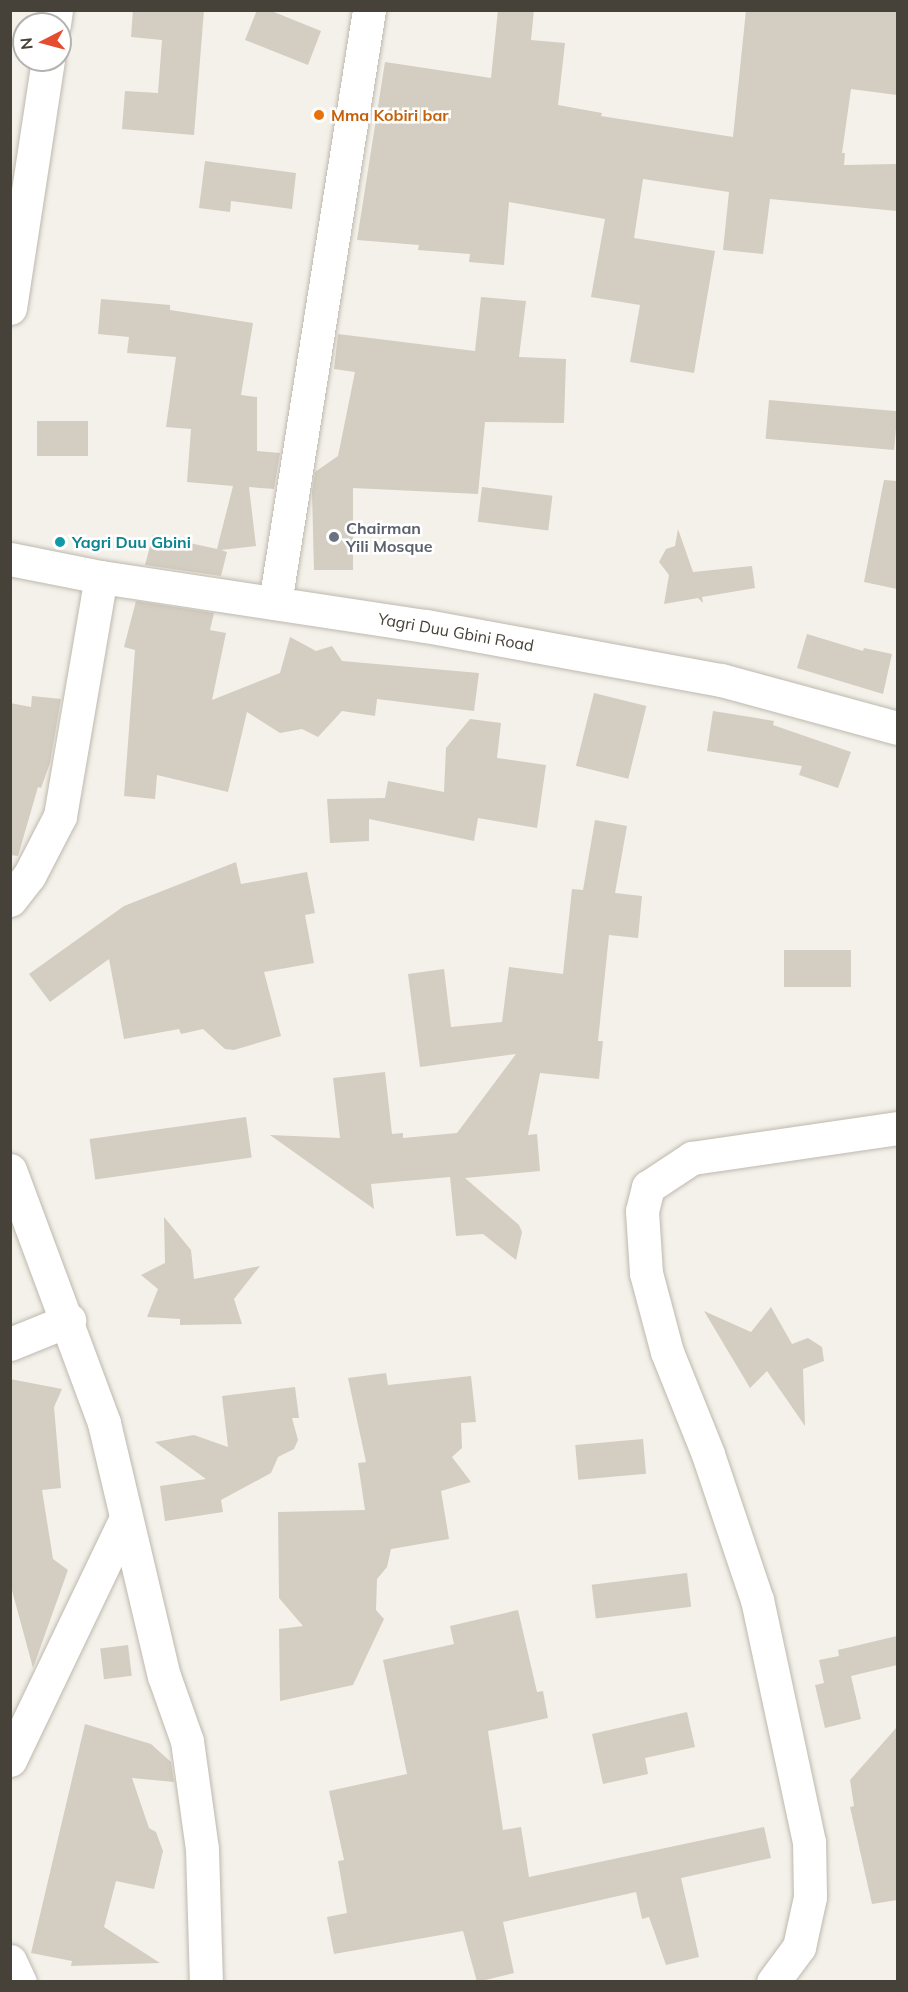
<!DOCTYPE html>
<html>
<head>
<meta charset="utf-8">
<style>
  body { margin:0 }
  #map { position:relative; width:908px; height:1992px; overflow:hidden; background:#f4f1ea; font-family:Mulish,sans-serif }
  div>[style] { position:absolute }
  .building>* { inset:0; background:#d4cdc1; transform-origin:0 0 }
  .roads { filter:drop-shadow(0 0 2px #beb9ae) drop-shadow(0 0 2px #beb9ae) }
  .minor>* { height:33px; margin:-16.5px; padding:0 16.5px; transform-origin:16.5px; border-radius:16.5px; background:#fff }
  .dots>* { width:16px; height:16px; translate:-50% -50%; box-sizing:border-box; border:3px solid #fff; border-radius:50% }
  span { translate:-50% -50%; white-space:nowrap; text-align:center; line-height:1.15; -webkit-text-stroke:5px #fff; paint-order:stroke }
  .food-label { font-size:16px; color:#c56008; font-weight:700 }
  .left { translate:0 -50%; text-align:left }
  .worship-label { font-size:16px; color:#5b616d; font-weight:700 }
  .culture-label { font-size:16px; color:#0d838f; font-weight:700 }
  .street-label { font-size:16px; color:#474239 }
  .frame { position:absolute; inset:0; border:12px solid #474239; pointer-events:none }
  .north { position:absolute; left:12px; top:12px; width:60px; height:60px; box-sizing:border-box; background:#fff; border:2px solid #b5b3b0; border-radius:50%; rotate:264deg; font-size:16px; font-weight:700; line-height:24px; text-align:center; color:#474239 }
  .north::after { content:''; display:block; margin:auto; width:21px; height:27px; background:#e64c2f; clip-path:polygon(50% 0,100% 100%,50% 72%,0 100%) }
</style>
</head>
<body>
<div id="map">
  <div class="building">
    <i style="clip-path:polygon(133px 10px,204px 10px,194px 135px,122px 129px,125px 91px,158px 93px,162px 40px,131px 37px)"></i>
    <i style="clip-path:polygon(257px 10px,269px 10px,321px 31px,308px 65px,245px 40px)"></i>
    <i style="clip-path:polygon(498px 10px,534px 10px,531px 40px,565px 43px,558px 105px,602px 113px,601px 116px,733px 137px,746px 10px,897px 10px,897px 95px,851px 89px,842px 153px,845px 153px,844px 165px,897px 164px,897px 211px,770px 199px,763px 254px,723px 250px,729px 192px,643px 179px,634px 238px,715px 251px,694px 373px,630px 362px,640px 305px,591px 297px,605px 219px,509px 202px,504px 265px,469px 262px,470px 254px,418px 250px,419px 245px,357px 240px,385px 62px,491px 78px)"></i>
    <i style="clip-path:polygon(205px 161px,296px 173px,292px 209px,231px 201px,230px 212px,199px 208px)"></i>
    <i style="clip-path:polygon(481px 297px,526px 301px,519px 357px,566px 359px,564px 423px,485px 422px,478px 494px,353px 488px,353px 570px,314px 570px,312px 492px,315px 472px,338px 456px,355px 372px,334px 369px,338px 334px,475px 351px)"></i>
    <i style="clip-path:polygon(101px 299px,170px 305px,170px 310px,253px 323px,241px 395px,257px 397px,257px 451px,280px 453px,274px 489px,249px 487px,256px 546px,221px 550px,227px 552px,221px 576px,145px 565px,153px 535px,217px 549px,233px 486px,187px 482px,191px 429px,166px 427px,176px 357px,127px 353px,129px 337px,98px 334px)"></i>
    <i style="left:769px;top:400px;width:129px;height:39px;rotate:5deg"></i>
    <i style="left:88px;top:421px;width:35px;height:51px;rotate:90deg"></i>
    <i style="clip-path:polygon(884px 480px,897px 481px,897px 589px,864px 582px)"></i>
    <i style="left:482px;top:487px;width:71px;height:35px;rotate:7deg"></i>
    <i style="clip-path:polygon(678px 529px,693px 572px,752px 566px,755px 588px,702px 597px,703px 603px,698px 598px,664px 604px,669px 575px,659px 562px,666px 549px,675px 546px)"></i>
    <i style="clip-path:polygon(136px 601px,214px 613px,210px 630px,226px 633px,212px 700px,280px 673px,290px 637px,316px 651px,332px 646px,342px 661px,479px 673px,474px 711px,377px 699px,375px 716px,342px 711px,318px 737px,302px 729px,280px 733px,247px 712px,228px 792px,157px 775px,155px 799px,124px 796px,135px 650px,124px 647px)"></i>
    <i style="clip-path:polygon(807px 634px,863px 651px,864px 648px,892px 654px,883px 694px,797px 668px)"></i>
    <i style="left:594px;top:693px;width:54px;height:75px;rotate:14deg"></i>
    <i style="clip-path:polygon(32px 696px,61px 699px,50px 763px,41px 788px,38px 787px,18px 856px,10px 855px,10px 703px,31px 707px)"></i>
    <i style="clip-path:polygon(713px 711px,774px 721px,773px 725px,851px 752px,838px 788px,799px 775px,802px 766px,707px 751px)"></i>
    <i style="clip-path:polygon(470px 719px,501px 723px,497px 758px,546px 765px,537px 828px,478px 818px,474px 841px,369px 819px,369px 841px,330px 843px,327px 799px,385px 798px,388px 781px,444px 792px,446px 748px)"></i>
    <i style="clip-path:polygon(595px 820px,627px 826px,615px 893px,642px 896px,638px 938px,609px 935px,598px 1041px,603px 1041px,599px 1079px,540px 1073px,528px 1135px,537px 1134px,540px 1171px,465px 1178px,519px 1225px,522px 1232px,516px 1260px,483px 1234px,456px 1236px,450px 1177px,371px 1184px,374px 1209px,270px 1135px,340px 1138px,333px 1078px,385px 1072px,392px 1134px,403px 1133px,403px 1138px,457px 1133px,516px 1054px,420px 1067px,408px 974px,444px 969px,451px 1027px,502px 1022px,509px 967px,563px 974px,572px 889px,583px 890px)"></i>
    <i style="clip-path:polygon(236px 862px,241px 884px,307px 872px,315px 913px,305px 915px,314px 963px,264px 972px,281px 1036px,234px 1050px,225px 1049px,203px 1029px,181px 1034px,179px 1029px,124px 1039px,109px 959px,50px 1002px,29px 974px,124px 906px)"></i>
    <i style="left:851px;top:950px;width:37px;height:67px;rotate:90deg"></i>
    <i style="left:246px;top:1117px;width:41px;height:158px;rotate:82deg"></i>
    <i style="clip-path:polygon(164px 1217px,191px 1250px,194px 1279px,260px 1266px,234px 1299px,242px 1324px,180px 1325px,180px 1319px,147px 1317px,158px 1289px,141px 1275px,165px 1263px)"></i>
    <i style="clip-path:polygon(771px 1307px,792px 1344px,808px 1338px,822px 1347px,824px 1361px,803px 1369px,805px 1426px,767px 1371px,750px 1388px,704px 1311px,751px 1332px)"></i>
    <i style="clip-path:polygon(386px 1373px,388px 1385px,471px 1376px,476px 1422px,461px 1423px,462px 1448px,452px 1457px,471px 1482px,441px 1491px,449px 1539px,391px 1549px,387px 1567px,377px 1579px,376px 1610px,384px 1619px,353px 1685px,280px 1701px,279px 1629px,303px 1626px,279px 1598px,278px 1512px,365px 1510px,358px 1463px,366px 1462px,348px 1378px)"></i>
    <i style="clip-path:polygon(10px 1379px,62px 1389px,54px 1407px,61px 1488px,42px 1490px,53px 1559px,68px 1570px,33px 1668px,10px 1583px)"></i>
    <i style="clip-path:polygon(295px 1387px,299px 1418px,292px 1418px,298px 1440px,294px 1449px,278px 1457px,271px 1473px,221px 1500px,223px 1512px,165px 1521px,160px 1486px,206px 1479px,155px 1442px,194px 1435px,228px 1447px,222px 1396px)"></i>
    <i style="left:643px;top:1439px;width:35px;height:68px;rotate:85deg"></i>
    <i style="left:687px;top:1573px;width:34px;height:96px;rotate:83deg"></i>
    <i style="clip-path:polygon(518px 1610px,537px 1692px,543px 1691px,548px 1718px,488px 1731px,503px 1830px,521px 1827px,529px 1877px,764px 1827px,771px 1858px,681px 1878px,699px 1957px,666px 1965px,649px 1917px,642px 1919px,636px 1892px,503px 1922px,514px 1973px,477px 1982px,463px 1931px,334px 1954px,327px 1917px,347px 1913px,338px 1861px,344px 1860px,329px 1791px,407px 1774px,383px 1660px,454px 1644px,450px 1626px)"></i>
    <i style="clip-path:polygon(897px 1636px,897px 1665px,851px 1676px,861px 1719px,825px 1728px,815px 1685px,824px 1683px,819px 1660px,839px 1656px,838px 1650px)"></i>
    <i style="left:128px;top:1645px;width:31px;height:28px;rotate:83deg"></i>
    <i style="clip-path:polygon(687px 1712px,695px 1747px,645px 1758px,648px 1774px,603px 1784px,592px 1734px)"></i>
    <i style="clip-path:polygon(85px 1724px,151px 1744px,171px 1762px,174px 1782px,132px 1778px,149px 1828px,156px 1832px,163px 1851px,154px 1889px,116px 1881px,104px 1927px,160px 1963px,71px 1966px,72px 1961px,31px 1953px)"></i>
    <i style="clip-path:polygon(897px 1727px,897px 1900px,872px 1904px,850px 1807px,854px 1806px,850px 1780px)"></i>
  </div>
  <div class="roads">
    <div class="minor">
      <i style="left:54px;top:24px;width:14px;rotate:-82deg"></i>
      <i style="left:10px;top:308px;width:251px;rotate:-81.3deg"></i>
      <i style="left:10px;top:559px;width:93px;rotate:11.2deg"></i>
      <i style="left:101px;top:577px;width:329px;rotate:8.6deg"></i>
      <i style="left:426px;top:626px;width:300px;rotate:10.4deg"></i>
      <i style="left:721px;top:680px;width:183px;rotate:15.2deg"></i>
      <i style="left:275px;top:603px;width:600px;rotate:-80.99deg"></i>
      <i style="left:10px;top:900px;width:31px;rotate:-52deg"></i>
      <i style="left:29px;top:876px;width:68px;rotate:-62.7deg"></i>
      <i style="left:60px;top:816px;width:242px;rotate:-80.3deg"></i>
      <i style="left:10px;top:1170px;width:270px;rotate:69.6deg"></i>
      <i style="left:104px;top:1423px;width:260px;rotate:76.7deg"></i>
      <i style="left:164px;top:1676px;width:69px;rotate:70.5deg"></i>
      <i style="left:187px;top:1741px;width:109px;rotate:82.1deg"></i>
      <i style="left:202px;top:1849px;width:133px;rotate:88.3deg"></i>
      <i style="left:10px;top:1344px;width:64px;rotate:-22.1deg"></i>
      <i style="left:10px;top:1760px;width:268px;rotate:-64.4deg"></i>
      <i style="left:10px;top:1961px;width:23px;rotate:65deg"></i>
      <i style="left:773px;top:1982px;width:44px;rotate:-53.4deg"></i>
      <i style="left:799px;top:1947px;width:51px;rotate:-77.6deg"></i>
      <i style="left:810px;top:1897px;width:55px;rotate:-91deg"></i>
      <i style="left:809px;top:1842px;width:248px;rotate:-102.1deg"></i>
      <i style="left:757px;top:1600px;width:154px;rotate:-108.6deg"></i>
      <i style="left:708px;top:1454px;width:110px;rotate:-111.9deg"></i>
      <i style="left:667px;top:1352px;width:82px;rotate:-104.9deg"></i>
      <i style="left:646px;top:1273px;width:62px;rotate:-93.7deg"></i>
      <i style="left:642px;top:1211px;width:25px;rotate:-76deg"></i>
      <i style="left:648px;top:1187px;width:53px;rotate:-33.4deg"></i>
      <i style="left:692px;top:1158px;width:208px;rotate:-8.3deg"></i>
    </div>
  </div>
  <div class="dots">
    <i style="left:319px;top:115px;background:#e8710a"></i>
    <i style="left:334px;top:537px;background:#6b7280"></i>
    <i style="left:60px;top:542px;background:#0f9aa8"></i>
  </div>
  <div class="food-label">
    <span class="left" style="left:331px;top:115px">Mma Kobiri bar</span>
  </div>
  <div class="worship-label">
    <span class="left" style="left:346px;top:537px">Chairman<br>Yili Mosque</span>
  </div>
  <div class="culture-label">
    <span class="left" style="left:72px;top:542px">Yagri Duu Gbini</span>
  </div>
  <div class="street-label">
    <span style="left:456px;top:632px;rotate:10deg">Yagri Duu Gbini Road</span>
  </div>
  <div class="frame"></div>
  <div class="north">N</div>
</div>
</body>
</html>
